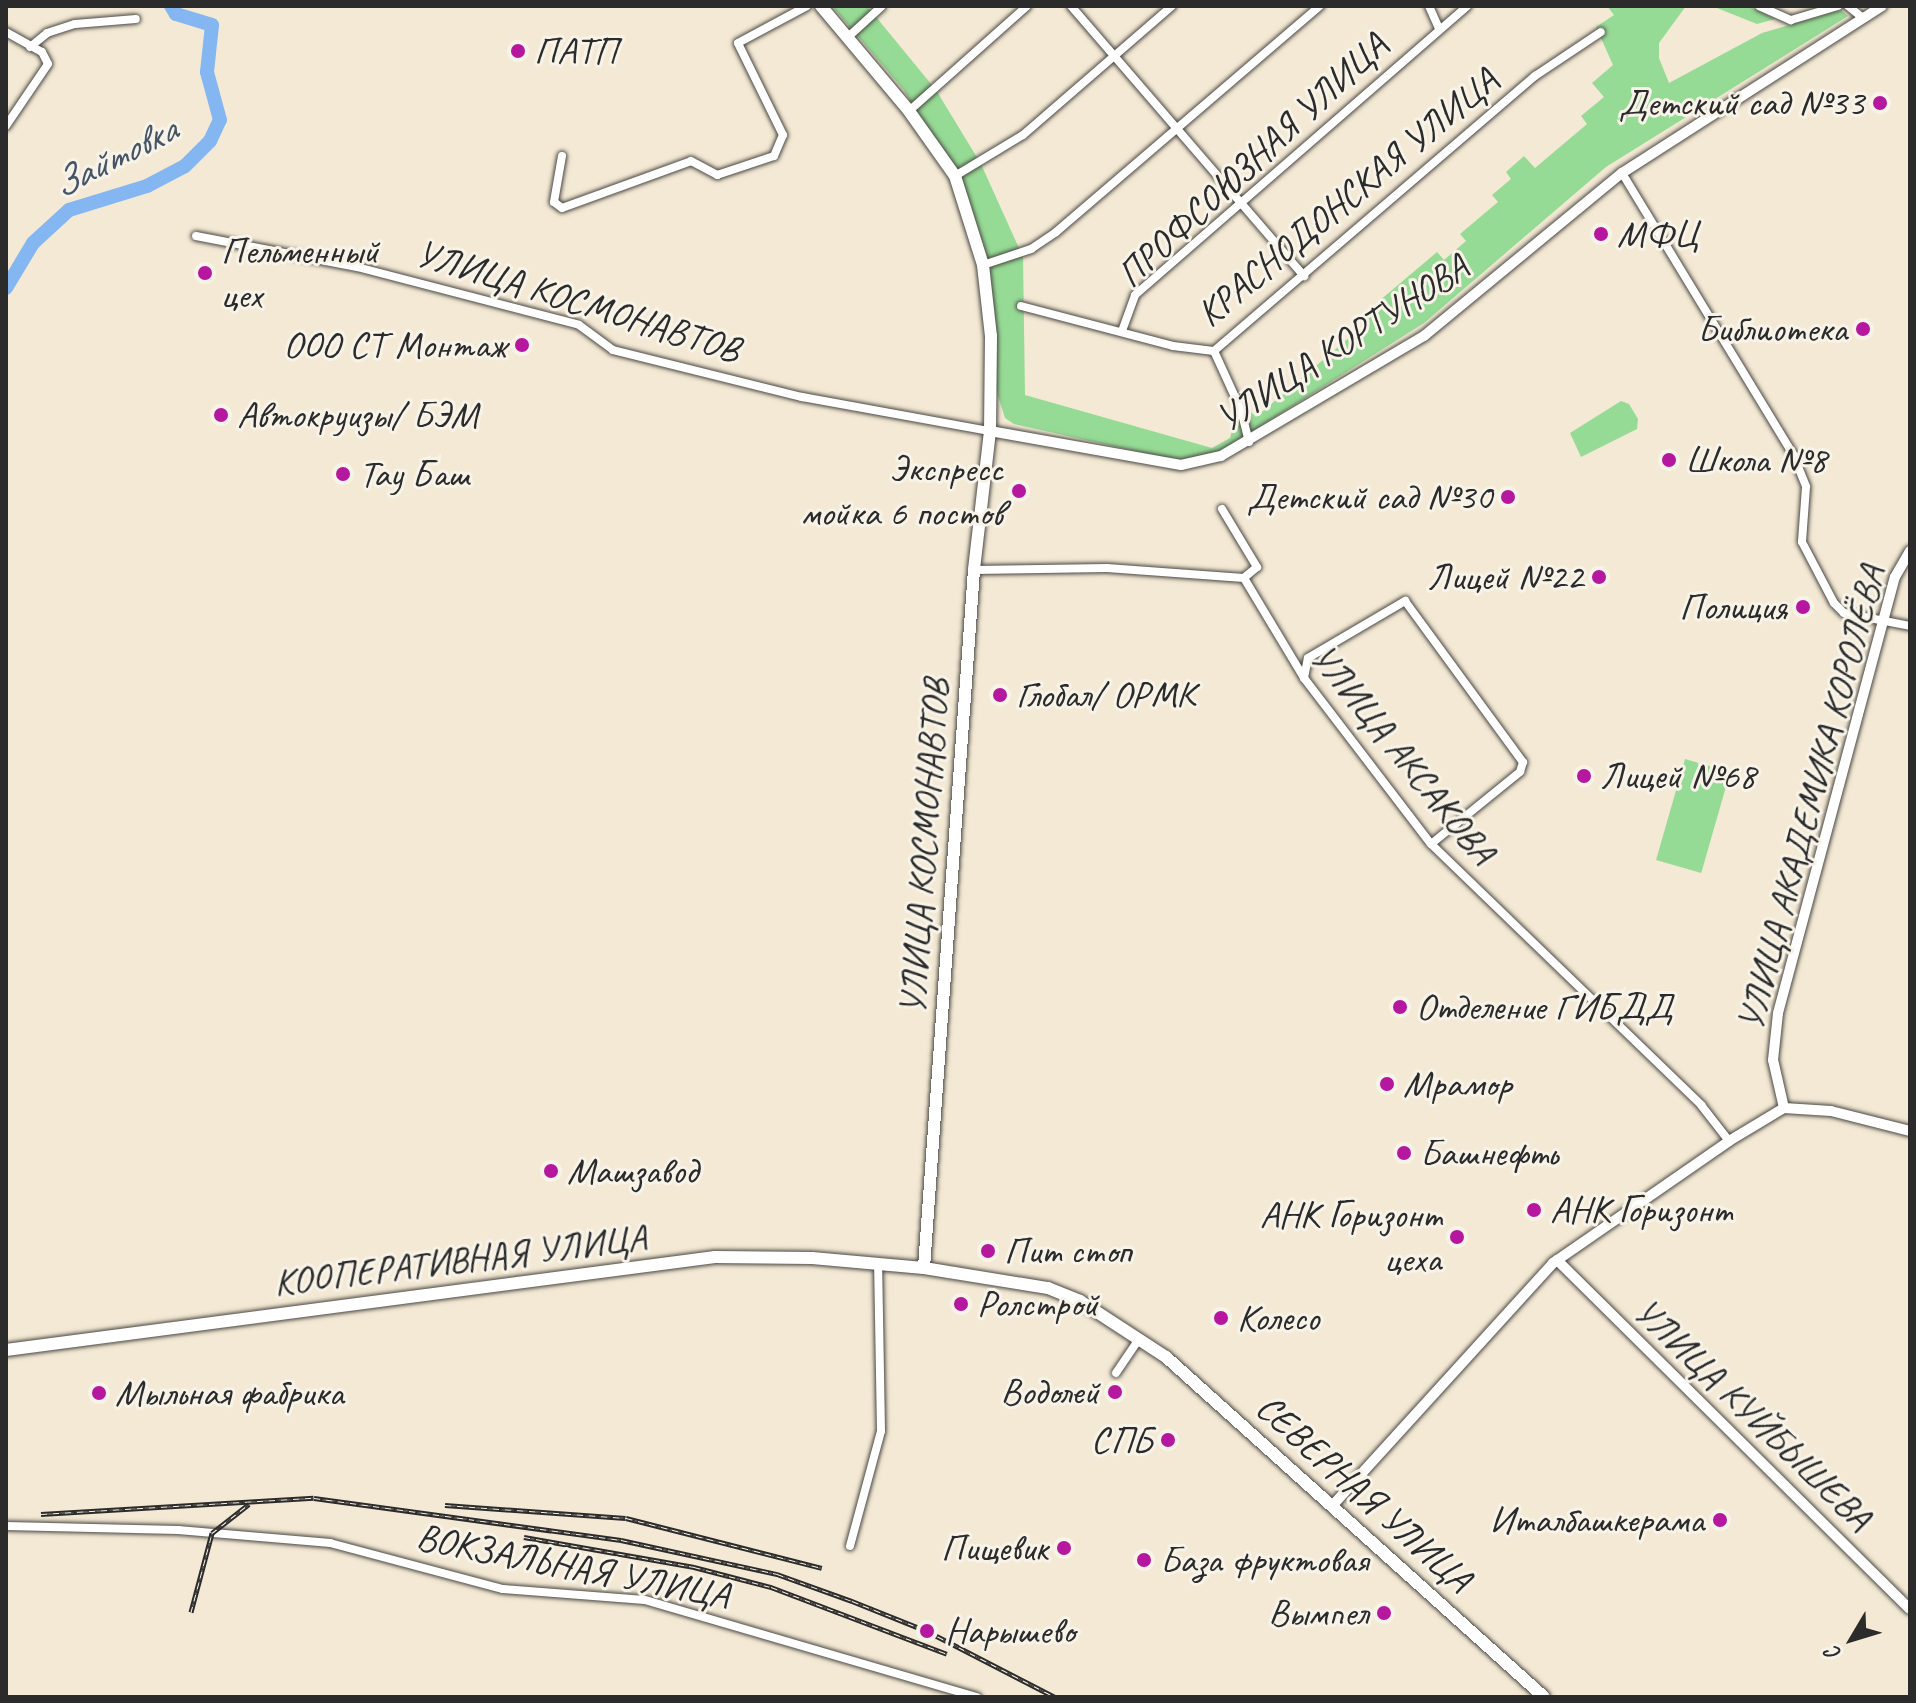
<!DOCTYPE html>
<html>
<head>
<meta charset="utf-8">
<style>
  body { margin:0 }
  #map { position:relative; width:1916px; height:1703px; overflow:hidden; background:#f4e9d4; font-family:Caveat,sans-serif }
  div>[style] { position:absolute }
  .green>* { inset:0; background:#96db95; transform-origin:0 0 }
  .river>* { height:14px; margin:-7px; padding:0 7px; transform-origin:7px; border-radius:7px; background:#84b6f1 }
  .roads { filter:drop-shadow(0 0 2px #494844) drop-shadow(0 0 2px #494844) }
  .minor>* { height:8px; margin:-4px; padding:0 4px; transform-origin:4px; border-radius:4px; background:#fff }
  .tertiary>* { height:10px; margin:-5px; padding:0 5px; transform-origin:5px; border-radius:5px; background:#fff }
  .secondary>* { height:12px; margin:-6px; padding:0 6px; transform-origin:6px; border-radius:6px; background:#fff }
  .rail>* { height:5px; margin-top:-2.5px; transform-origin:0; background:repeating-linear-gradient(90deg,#f7f3e8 0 6px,#2b2b2b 0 12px); box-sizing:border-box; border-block:2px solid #2b2b2b }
  .dots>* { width:22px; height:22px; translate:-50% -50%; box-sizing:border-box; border:4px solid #f7f3e8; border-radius:50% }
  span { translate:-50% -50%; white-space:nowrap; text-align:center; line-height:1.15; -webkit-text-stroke:6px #f7f3e8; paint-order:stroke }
  .poi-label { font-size:38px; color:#2b2b2b }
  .left { translate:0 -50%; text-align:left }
  .right { translate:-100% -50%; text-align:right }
  .street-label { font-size:38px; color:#2b2b2b }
  .water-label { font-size:40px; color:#465566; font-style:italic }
  .frame { position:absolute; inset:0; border:8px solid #2b2b2b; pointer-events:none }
  .north { position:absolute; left:1812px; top:1599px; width:80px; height:80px; -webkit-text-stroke:6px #f7f3e8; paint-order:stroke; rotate:232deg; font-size:22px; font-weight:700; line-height:32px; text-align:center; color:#2b2b2b }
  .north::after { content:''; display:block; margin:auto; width:28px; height:36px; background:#2b2b2b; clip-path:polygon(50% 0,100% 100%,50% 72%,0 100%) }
</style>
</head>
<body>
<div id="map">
  <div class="green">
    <i style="clip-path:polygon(832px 6px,867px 6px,936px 90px,981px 164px,1023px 257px,1025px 395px,1212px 448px,1230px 438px,1240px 400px,1256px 417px,1364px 325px,1359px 318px,1437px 252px,1444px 260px,1466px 241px,1460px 234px,1498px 202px,1492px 195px,1511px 179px,1506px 172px,1524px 156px,1535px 168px,1587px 124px,1581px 116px,1604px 97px,1592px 83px,1613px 65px,1596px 27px,1614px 15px,1607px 6px,1686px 6px,1659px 43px,1659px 58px,1669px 83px,1762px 33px,1841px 10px,1848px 16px,1606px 167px,1424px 323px,1218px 453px,1184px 462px,1014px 424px,1005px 418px,995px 387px,986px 254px,965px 187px,903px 89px)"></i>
    <i style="clip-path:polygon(1712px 6px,1748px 6px,1775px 19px,1757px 24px)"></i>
    <i style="clip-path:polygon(1621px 401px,1629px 404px,1638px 419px,1637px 429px,1581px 457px,1570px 433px)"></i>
    <i style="left:1685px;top:759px;width:47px;height:105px;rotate:16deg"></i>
  </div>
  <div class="river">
    <i style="left:6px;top:288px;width:52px;rotate:-59deg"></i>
    <i style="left:33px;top:243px;width:49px;rotate:-42.5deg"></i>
    <i style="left:69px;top:210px;width:82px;rotate:-17.1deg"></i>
    <i style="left:147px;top:186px;width:43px;rotate:-27.8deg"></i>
    <i style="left:185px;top:166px;width:35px;rotate:-45deg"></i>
    <i style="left:210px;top:141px;width:23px;rotate:-65deg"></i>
    <i style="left:220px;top:120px;width:50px;rotate:-105.2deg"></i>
    <i style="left:207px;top:72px;width:47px;rotate:-83.9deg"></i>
    <i style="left:212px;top:25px;width:38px;rotate:-163deg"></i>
    <i style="left:176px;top:14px;width:9px;rotate:-122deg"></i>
  </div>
  <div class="roads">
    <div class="minor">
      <i style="left:1071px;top:6px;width:357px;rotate:49.2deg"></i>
      <i style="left:1429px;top:6px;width:24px;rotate:66deg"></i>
      <i style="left:1759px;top:6px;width:35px;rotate:24deg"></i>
      <i style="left:1791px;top:20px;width:49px;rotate:-16.6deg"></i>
      <i style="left:1848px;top:6px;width:19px;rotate:39deg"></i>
      <i style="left:6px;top:32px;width:41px;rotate:29.1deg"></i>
      <i style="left:42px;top:52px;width:13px;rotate:63deg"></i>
      <i style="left:48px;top:64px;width:75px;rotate:124.1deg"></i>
      <i style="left:847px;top:38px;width:47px;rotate:-42.4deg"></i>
      <i style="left:30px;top:47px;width:22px;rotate:-39deg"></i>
      <i style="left:47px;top:33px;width:29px;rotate:-18deg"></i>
      <i style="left:75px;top:24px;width:61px;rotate:-4.7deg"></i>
      <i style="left:909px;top:111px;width:158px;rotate:-41.7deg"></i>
      <i style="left:562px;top:156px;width:47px;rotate:99.9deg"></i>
      <i style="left:554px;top:202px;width:10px;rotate:37deg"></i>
      <i style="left:562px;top:208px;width:137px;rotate:-20deg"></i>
      <i style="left:691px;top:161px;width:30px;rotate:28deg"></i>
      <i style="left:717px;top:175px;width:60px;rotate:-18.4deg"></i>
      <i style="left:774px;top:156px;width:23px;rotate:-67deg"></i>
      <i style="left:783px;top:135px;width:102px;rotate:-116.1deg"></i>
      <i style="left:738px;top:43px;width:78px;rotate:-28.2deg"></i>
      <i style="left:1622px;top:173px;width:329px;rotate:58.7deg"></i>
      <i style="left:1793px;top:454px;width:35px;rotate:68deg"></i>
      <i style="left:1806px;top:487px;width:55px;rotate:94.2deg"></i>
      <i style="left:1802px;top:542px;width:69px;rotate:62.3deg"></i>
      <i style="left:1834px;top:603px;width:14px;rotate:45deg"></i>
      <i style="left:1844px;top:613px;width:67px;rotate:11.1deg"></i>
      <i style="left:955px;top:176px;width:79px;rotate:-31.1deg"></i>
      <i style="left:1023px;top:135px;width:197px;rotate:-40.9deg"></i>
      <i style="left:196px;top:236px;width:164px;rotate:10.9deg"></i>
      <i style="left:357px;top:267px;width:229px;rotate:14.6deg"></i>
      <i style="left:579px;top:325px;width:42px;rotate:36.3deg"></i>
      <i style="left:613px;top:350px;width:195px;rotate:14deg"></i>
      <i style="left:802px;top:397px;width:191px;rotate:10.3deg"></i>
      <i style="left:983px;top:265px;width:51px;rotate:-18.4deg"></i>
      <i style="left:1031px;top:249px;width:30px;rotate:-34deg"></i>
      <i style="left:1056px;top:232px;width:348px;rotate:-40.6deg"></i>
      <i style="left:1021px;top:306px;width:157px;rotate:14.7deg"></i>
      <i style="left:1173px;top:346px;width:41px;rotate:7deg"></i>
      <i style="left:1214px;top:351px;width:423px;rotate:-40.6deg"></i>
      <i style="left:1535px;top:76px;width:79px;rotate:-33.7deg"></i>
      <i style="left:1122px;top:331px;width:38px;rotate:-70deg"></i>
      <i style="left:1135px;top:295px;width:440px;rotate:-41deg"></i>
      <i style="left:1214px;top:351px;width:65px;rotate:65.4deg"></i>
      <i style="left:1241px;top:410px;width:33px;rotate:76deg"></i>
      <i style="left:1222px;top:509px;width:68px;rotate:58.9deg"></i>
      <i style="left:1257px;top:567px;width:17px;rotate:140deg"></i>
      <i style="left:974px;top:570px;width:133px;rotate:-0.9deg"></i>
      <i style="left:1107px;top:568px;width:137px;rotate:4.2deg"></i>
      <i style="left:1244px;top:578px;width:117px;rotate:59deg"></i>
      <i style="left:1304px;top:678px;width:209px;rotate:52.6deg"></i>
      <i style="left:1431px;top:844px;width:376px;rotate:44deg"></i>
      <i style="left:1701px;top:1105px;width:46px;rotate:52.1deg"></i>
      <i style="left:1304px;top:678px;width:20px;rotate:-79deg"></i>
      <i style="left:1308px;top:658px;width:113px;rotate:-30.4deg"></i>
      <i style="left:1405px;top:601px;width:200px;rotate:53.8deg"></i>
      <i style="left:1523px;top:762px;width:10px;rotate:107deg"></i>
      <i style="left:1520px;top:772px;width:114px;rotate:141deg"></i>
      <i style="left:1116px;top:1373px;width:41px;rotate:-55.9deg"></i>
      <i style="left:6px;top:1526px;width:172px;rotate:1.3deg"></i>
      <i style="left:178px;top:1530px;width:153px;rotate:4.9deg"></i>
      <i style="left:330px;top:1543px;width:179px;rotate:14.9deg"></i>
      <i style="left:503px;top:1589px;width:142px;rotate:4.4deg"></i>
      <i style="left:645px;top:1600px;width:346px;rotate:16.3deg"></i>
      <i style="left:850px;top:1546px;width:119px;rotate:-74.9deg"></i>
      <i style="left:881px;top:1431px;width:167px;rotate:-91deg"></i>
    </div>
    <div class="tertiary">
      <i style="left:990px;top:431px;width:194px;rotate:10.1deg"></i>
      <i style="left:1181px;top:465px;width:41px;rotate:-12.7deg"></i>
      <i style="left:1221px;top:456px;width:236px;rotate:-30.6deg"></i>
      <i style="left:1424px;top:336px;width:256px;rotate:-39.5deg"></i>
      <i style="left:1622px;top:173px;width:309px;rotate:-32.7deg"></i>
      <i style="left:1784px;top:1108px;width:49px;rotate:-102.9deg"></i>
      <i style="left:1773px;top:1060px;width:47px;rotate:-83.9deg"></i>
      <i style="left:1778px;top:1013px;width:451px;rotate:-75deg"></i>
      <i style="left:1895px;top:577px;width:30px;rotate:-60deg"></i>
      <i style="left:1557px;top:1260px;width:496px;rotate:44.7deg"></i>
      <i style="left:1333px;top:1505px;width:327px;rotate:-47.7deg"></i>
      <i style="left:1553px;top:1263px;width:214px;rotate:-34.7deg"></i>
      <i style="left:1729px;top:1141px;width:64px;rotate:-31deg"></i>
      <i style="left:1784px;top:1108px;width:47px;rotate:3.7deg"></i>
      <i style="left:1831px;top:1111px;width:81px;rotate:14.2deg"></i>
    </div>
    <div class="secondary">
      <i style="left:821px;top:6px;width:137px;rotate:50deg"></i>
      <i style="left:909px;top:111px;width:80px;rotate:54.7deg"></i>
      <i style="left:955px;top:176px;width:93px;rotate:72.5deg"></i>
      <i style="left:983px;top:265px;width:71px;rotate:83.6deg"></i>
      <i style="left:991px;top:336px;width:95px;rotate:90.6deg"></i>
      <i style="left:990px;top:431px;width:140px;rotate:96.6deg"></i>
      <i style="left:974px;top:570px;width:700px;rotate:94.1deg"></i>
      <i style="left:6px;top:1350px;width:715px;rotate:-7.47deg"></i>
      <i style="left:715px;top:1257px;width:97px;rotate:0.6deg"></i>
      <i style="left:812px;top:1258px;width:112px;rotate:5.1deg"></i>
      <i style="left:924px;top:1268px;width:126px;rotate:9.2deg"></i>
      <i style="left:1048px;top:1288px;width:35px;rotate:22deg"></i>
      <i style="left:1080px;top:1301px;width:103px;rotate:33.1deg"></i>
      <i style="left:1166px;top:1357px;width:508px;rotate:41.97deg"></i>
    </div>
  </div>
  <div class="rail">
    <i style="left:445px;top:1505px;width:181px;rotate:4.1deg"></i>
    <i style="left:626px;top:1518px;width:202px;rotate:14.3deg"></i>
    <i style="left:41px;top:1514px;width:273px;rotate:-3.4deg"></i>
    <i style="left:314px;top:1498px;width:310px;rotate:7.8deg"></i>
    <i style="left:621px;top:1540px;width:160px;rotate:12.3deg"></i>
    <i style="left:777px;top:1574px;width:80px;rotate:19.8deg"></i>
    <i style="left:852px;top:1601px;width:81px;rotate:21.8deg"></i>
    <i style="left:927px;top:1631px;width:144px;rotate:27.3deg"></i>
    <i style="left:524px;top:1537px;width:173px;rotate:10deg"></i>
    <i style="left:694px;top:1567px;width:80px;rotate:14.6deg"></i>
    <i style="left:771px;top:1587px;width:188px;rotate:20.8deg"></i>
    <i style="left:191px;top:1612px;width:82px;rotate:-75.1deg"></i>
    <i style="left:212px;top:1533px;width:47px;rotate:-38.1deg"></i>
  </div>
  <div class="dots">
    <i style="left:518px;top:51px;background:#b5179e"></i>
    <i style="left:1880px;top:103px;background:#b5179e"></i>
    <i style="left:1601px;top:234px;background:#b5179e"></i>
    <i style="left:205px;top:273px;background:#b5179e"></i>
    <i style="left:1863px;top:329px;background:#b5179e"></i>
    <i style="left:522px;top:345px;background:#b5179e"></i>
    <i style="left:221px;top:415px;background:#b5179e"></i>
    <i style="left:1669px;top:460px;background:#b5179e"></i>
    <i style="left:343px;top:474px;background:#b5179e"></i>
    <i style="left:1019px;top:491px;background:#b5179e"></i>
    <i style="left:1508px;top:497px;background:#b5179e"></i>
    <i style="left:1599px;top:577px;background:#b5179e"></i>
    <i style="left:1803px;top:607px;background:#b5179e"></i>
    <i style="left:1000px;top:695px;background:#b5179e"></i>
    <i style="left:1584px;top:776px;background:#b5179e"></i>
    <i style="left:1400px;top:1007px;background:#b5179e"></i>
    <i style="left:1387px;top:1084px;background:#b5179e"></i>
    <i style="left:1404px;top:1153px;background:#b5179e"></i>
    <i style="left:551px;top:1171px;background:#b5179e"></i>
    <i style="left:1534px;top:1210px;background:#b5179e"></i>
    <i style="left:1457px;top:1237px;background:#b5179e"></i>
    <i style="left:988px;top:1251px;background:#b5179e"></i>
    <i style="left:961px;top:1304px;background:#b5179e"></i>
    <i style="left:1221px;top:1318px;background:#b5179e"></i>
    <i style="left:1115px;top:1392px;background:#b5179e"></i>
    <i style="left:99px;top:1393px;background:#b5179e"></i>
    <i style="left:1168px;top:1440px;background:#b5179e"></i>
    <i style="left:1720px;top:1520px;background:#b5179e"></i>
    <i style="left:1064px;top:1548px;background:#b5179e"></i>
    <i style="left:1144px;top:1560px;background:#b5179e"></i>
    <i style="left:1384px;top:1613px;background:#b5179e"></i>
    <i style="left:927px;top:1631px;background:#b5179e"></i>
  </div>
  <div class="poi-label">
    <span class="left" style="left:534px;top:51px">ПАТП</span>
    <span class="right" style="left:1864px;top:103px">Детский сад №33</span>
    <span class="left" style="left:1617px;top:234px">МФЦ</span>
    <span class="left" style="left:221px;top:273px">Пельменный<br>цех</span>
    <span class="right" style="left:1847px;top:329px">Библиотека</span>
    <span class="right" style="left:506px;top:345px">ООО СТ Монтаж</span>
    <span class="left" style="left:237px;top:415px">Автокруизы/ БЭМ</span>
    <span class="left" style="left:1685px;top:460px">Школа №8</span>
    <span class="right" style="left:1003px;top:491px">Экспресс<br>мойка 6 постов</span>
    <span class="left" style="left:359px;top:474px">Тау Баш</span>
    <span class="right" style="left:1492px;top:497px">Детский сад №30</span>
    <span class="right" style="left:1583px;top:577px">Лицей №22</span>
    <span class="right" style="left:1787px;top:607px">Полиция</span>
    <span class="left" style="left:1016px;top:695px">Глобал/ ОРМК</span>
    <span class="left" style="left:1600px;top:776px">Лицей №68</span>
    <span class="left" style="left:1416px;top:1007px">Отделение ГИБДД</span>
    <span class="left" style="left:1403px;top:1084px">Мрамор</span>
    <span class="left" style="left:1420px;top:1153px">Башнефть</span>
    <span class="left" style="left:567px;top:1171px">Машзавод</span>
    <span class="left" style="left:1550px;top:1210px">АНК Горизонт</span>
    <span class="right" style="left:1441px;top:1237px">АНК Горизонт<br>цеха</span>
    <span class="left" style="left:1004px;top:1251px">Пит стоп</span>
    <span class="left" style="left:977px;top:1304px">Ролстрой</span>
    <span class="left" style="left:1237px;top:1318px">Колесо</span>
    <span class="right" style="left:1099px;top:1392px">Водолей</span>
    <span class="left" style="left:115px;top:1393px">Мыльная фабрика</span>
    <span class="right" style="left:1152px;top:1440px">СПБ</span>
    <span class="right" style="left:1704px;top:1520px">Италбашкерама</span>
    <span class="right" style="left:1048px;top:1548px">Пищевик</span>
    <span class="left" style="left:1160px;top:1560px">База фруктовая</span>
    <span class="right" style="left:1368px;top:1613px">Вымпел</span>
    <span class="left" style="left:945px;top:1631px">Нарышево</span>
  </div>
  <div class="street-label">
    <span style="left:1252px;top:160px;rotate:-43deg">ПРОФСОЮЗНАЯ УЛИЦА</span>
    <span style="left:1347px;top:197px;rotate:-40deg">КРАСНОДОНСКАЯ УЛИЦА</span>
    <span style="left:578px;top:301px;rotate:17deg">УЛИЦА КОСМОНАВТОВ</span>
    <span style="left:1342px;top:343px;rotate:-33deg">УЛИЦА КОРТУНОВА</span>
    <span style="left:1403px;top:754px;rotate:51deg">УЛИЦА АКСАКОВА</span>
    <span style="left:1811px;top:798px;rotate:-75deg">УЛИЦА АКАДЕМИКА КОРОЛЁВА</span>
    <span style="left:924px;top:847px;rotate:-86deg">УЛИЦА КОСМОНАВТОВ</span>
    <span style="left:460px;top:1260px;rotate:-7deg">КООПЕРАТИВНАЯ УЛИЦА</span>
    <span style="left:1753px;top:1414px;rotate:44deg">УЛИЦА КУЙБЫШЕВА</span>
    <span style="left:1364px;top:1493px;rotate:42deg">СЕВЕРНАЯ УЛИЦА</span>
    <span style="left:573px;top:1566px;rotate:11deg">ВОКЗАЛЬНАЯ УЛИЦА</span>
  </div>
  <div class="water-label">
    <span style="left:114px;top:157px;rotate:-27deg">Зайтовка</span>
  </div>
  <div class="frame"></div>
  <div class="north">С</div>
</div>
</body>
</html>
